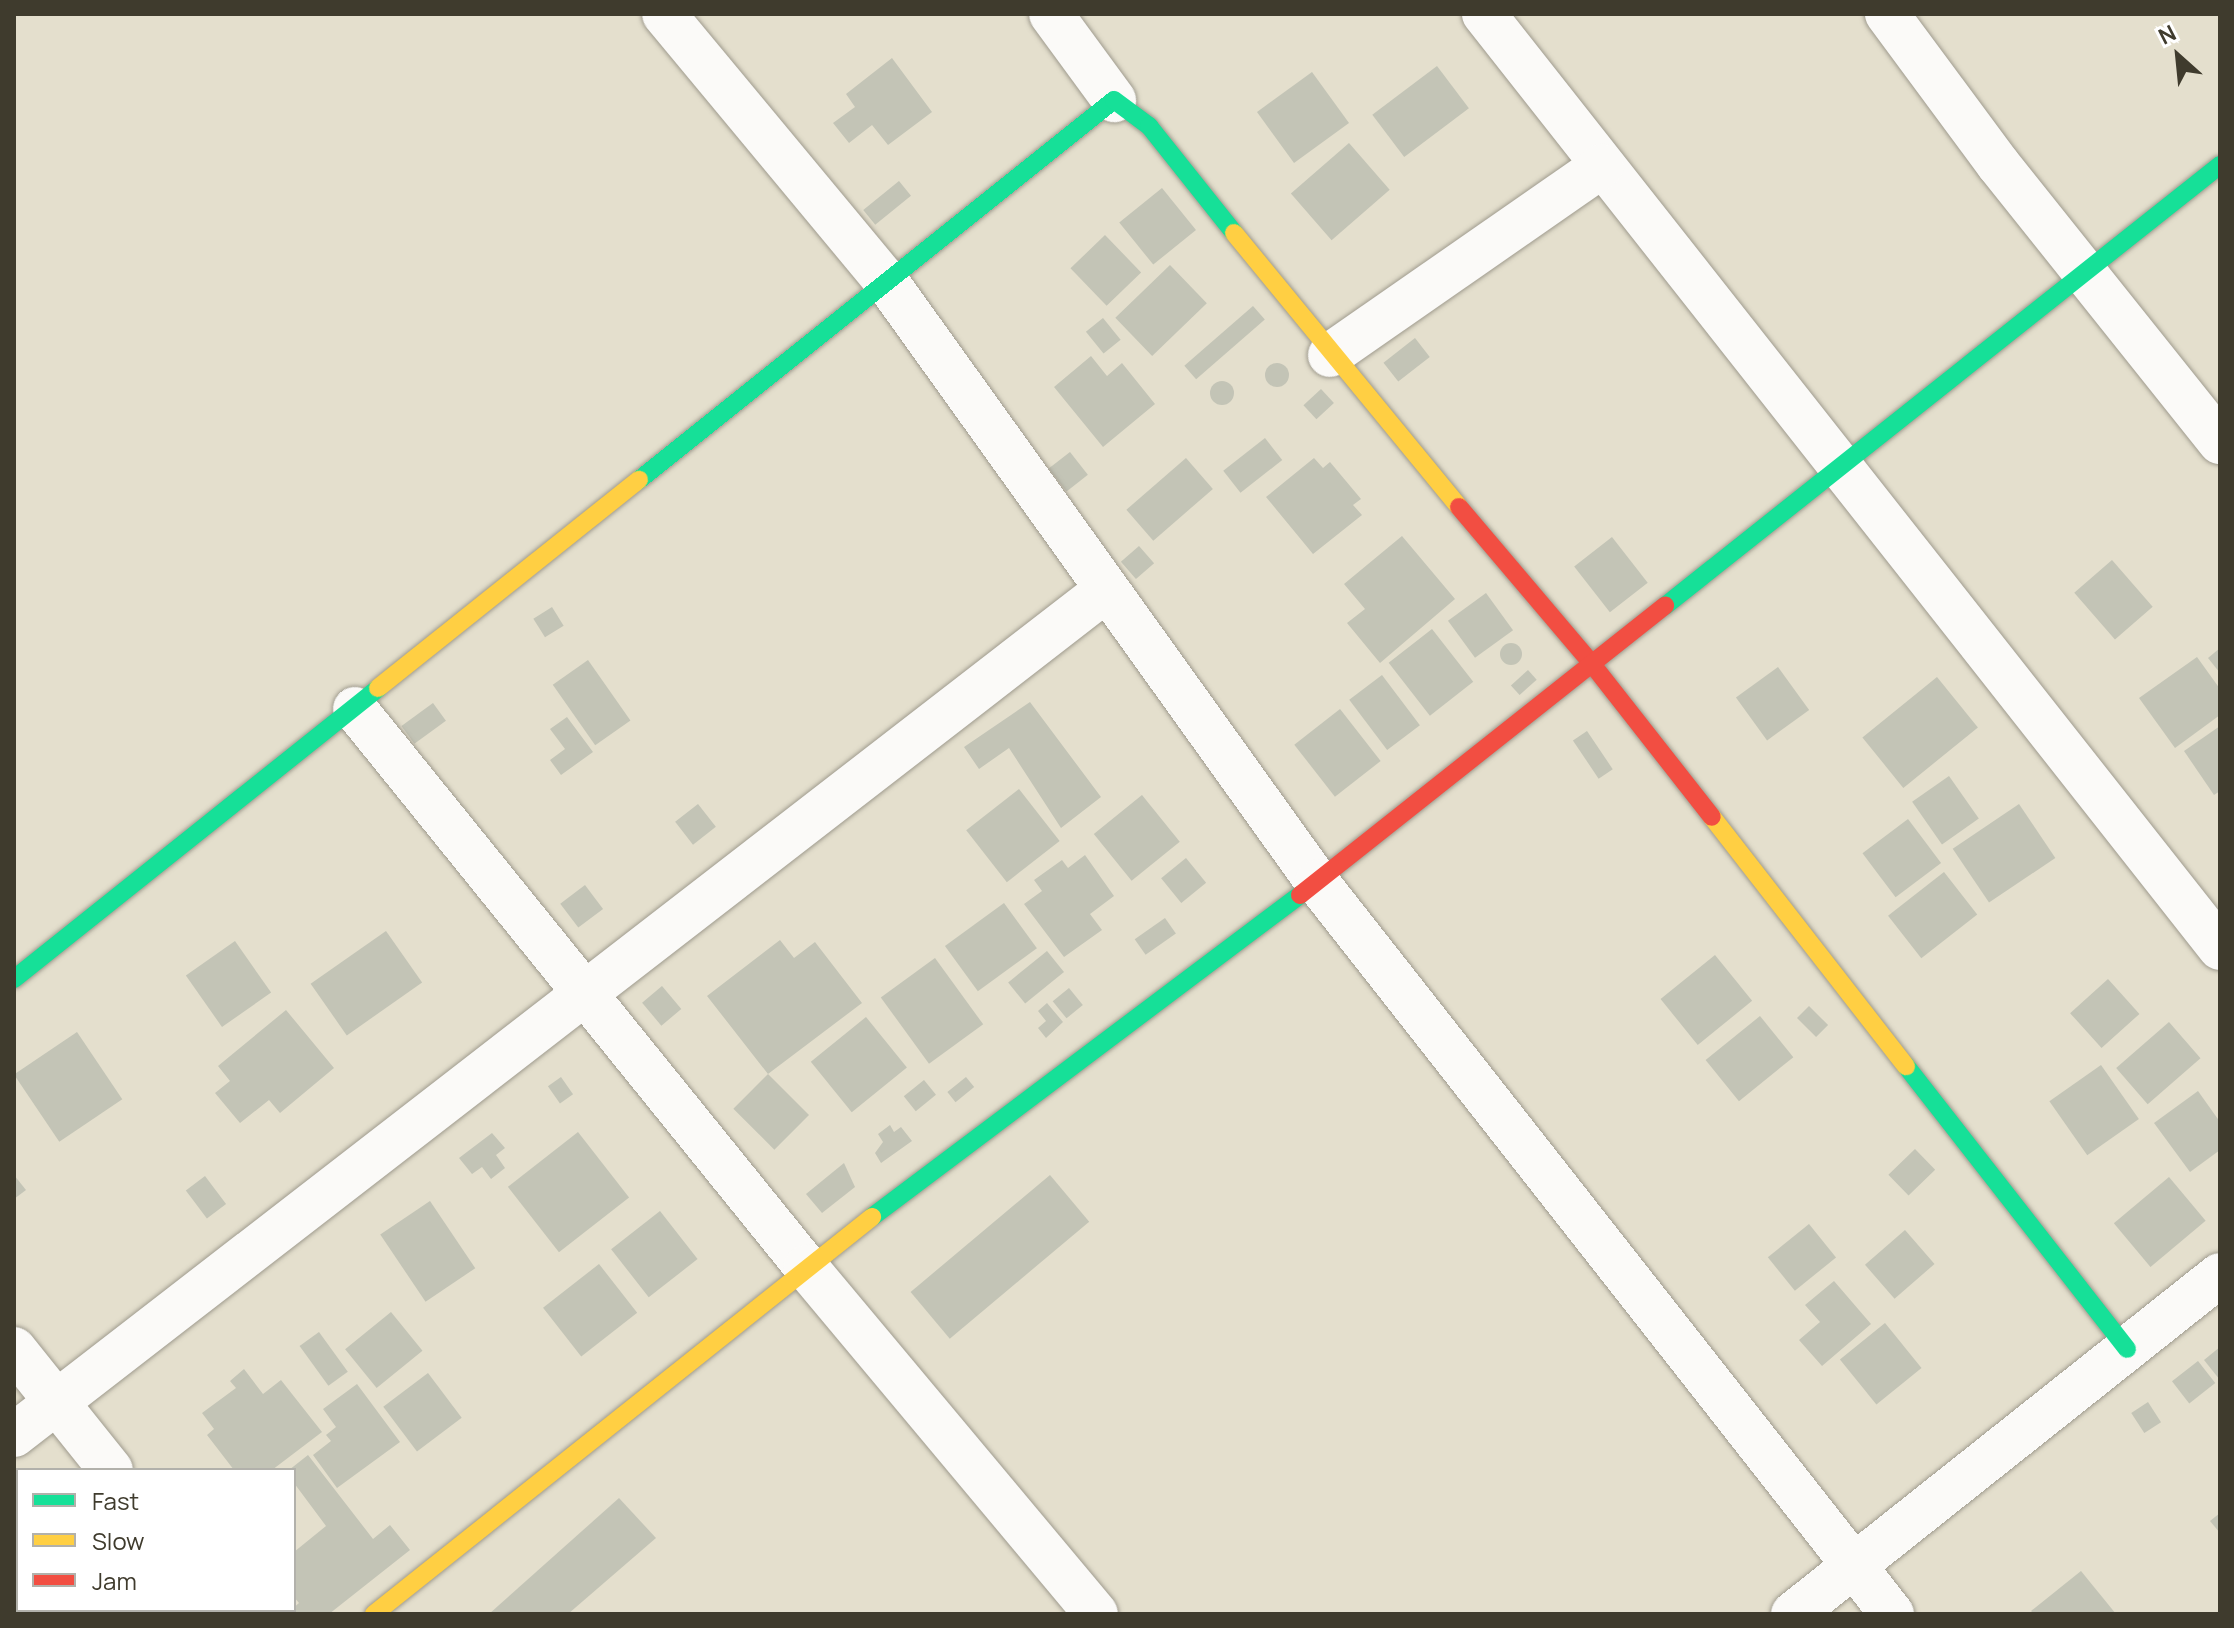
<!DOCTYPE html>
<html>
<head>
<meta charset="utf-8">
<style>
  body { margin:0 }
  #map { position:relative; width:2234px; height:1628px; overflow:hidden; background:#e4dfcd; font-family:Manrope,sans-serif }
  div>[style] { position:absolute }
  .building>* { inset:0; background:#c3c4b6; transform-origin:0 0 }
  .round { border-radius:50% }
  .roads { filter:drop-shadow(0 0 2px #9f9b8e) drop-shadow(0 0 2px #9f9b8e) }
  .street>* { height:44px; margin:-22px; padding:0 22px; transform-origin:22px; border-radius:22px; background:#fbfaf8 }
  .fast>* { height:18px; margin:-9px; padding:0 9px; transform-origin:9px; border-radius:9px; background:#16e098 }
  .slow>* { height:18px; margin:-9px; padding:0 9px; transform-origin:9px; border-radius:9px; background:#ffcf43 }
  .jam>* { height:18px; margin:-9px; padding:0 9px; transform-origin:9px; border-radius:9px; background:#f24e42 }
  span { translate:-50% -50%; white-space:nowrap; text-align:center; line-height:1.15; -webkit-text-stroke:6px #fff; paint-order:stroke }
  .frame { position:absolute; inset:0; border:16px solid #3f3b2d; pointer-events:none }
  .legend { position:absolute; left:16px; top:1468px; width:280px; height:144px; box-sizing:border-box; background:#fff; border:2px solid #b2b1ab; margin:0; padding:10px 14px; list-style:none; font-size:24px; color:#3f3b2d }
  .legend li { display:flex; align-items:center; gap:16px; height:40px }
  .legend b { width:40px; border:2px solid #b2b1ab }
  .north { position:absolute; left:2138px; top:16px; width:80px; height:80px; -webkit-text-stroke:6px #fff; paint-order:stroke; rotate:333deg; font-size:22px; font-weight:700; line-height:32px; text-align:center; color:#3f3b2d }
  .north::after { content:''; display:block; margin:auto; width:28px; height:36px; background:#3f3b2d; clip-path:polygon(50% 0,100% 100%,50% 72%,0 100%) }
</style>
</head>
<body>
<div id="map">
  <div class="building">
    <i style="clip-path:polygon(892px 58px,932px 112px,888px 145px,872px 125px,849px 143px,833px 123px,855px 107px,846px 94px)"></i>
    <i style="left:1437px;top:66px;width:53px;height:81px;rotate:53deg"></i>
    <i style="left:1312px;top:72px;width:63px;height:68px;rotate:54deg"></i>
    <i style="left:1349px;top:143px;width:62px;height:77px;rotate:49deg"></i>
    <i style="left:899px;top:181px;width:19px;height:46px;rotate:51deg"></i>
    <i style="left:1162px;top:188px;width:54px;height:55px;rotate:51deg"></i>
    <i style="left:1105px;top:235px;width:52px;height:48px;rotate:46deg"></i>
    <i style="left:1170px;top:265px;width:53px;height:76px;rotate:46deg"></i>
    <i style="left:1253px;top:306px;width:18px;height:91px;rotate:49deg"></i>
    <i style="left:1103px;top:318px;width:28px;height:22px;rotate:51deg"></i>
    <i style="left:1415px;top:338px;width:24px;height:40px;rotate:52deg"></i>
    <i style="clip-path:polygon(1091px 356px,1107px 376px,1122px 363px,1155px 404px,1103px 447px,1054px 387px)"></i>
    <i class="round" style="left:1265px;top:363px;width:24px;height:24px"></i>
    <i class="round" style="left:1210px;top:381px;width:24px;height:24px"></i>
    <i style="left:1321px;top:389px;width:19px;height:24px;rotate:47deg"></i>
    <i style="left:1265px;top:438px;width:28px;height:53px;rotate:52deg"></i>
    <i style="left:1070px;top:452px;width:29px;height:27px;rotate:52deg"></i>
    <i style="left:1186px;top:458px;width:41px;height:79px;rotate:49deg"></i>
    <i style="clip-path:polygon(1314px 458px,1323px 468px,1330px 462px,1361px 499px,1353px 505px,1362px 515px,1313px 554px,1266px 497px)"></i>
    <i style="clip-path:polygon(1402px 536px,1455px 599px,1380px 663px,1347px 623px,1365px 609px,1344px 584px)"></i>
    <i style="left:1612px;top:537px;width:58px;height:48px;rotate:52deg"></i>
    <i style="left:1139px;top:546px;width:23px;height:24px;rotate:49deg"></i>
    <i style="left:2112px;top:560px;width:62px;height:50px;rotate:49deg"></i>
    <i style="left:1486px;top:593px;width:46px;height:47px;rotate:54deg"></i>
    <i style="left:552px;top:607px;width:22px;height:22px;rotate:58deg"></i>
    <i style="left:1432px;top:629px;width:67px;height:55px;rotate:52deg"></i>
    <i class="round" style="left:1500px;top:643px;width:22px;height:22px"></i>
    <i style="clip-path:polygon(2220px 648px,2220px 673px,2208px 658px)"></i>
    <i style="clip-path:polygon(2197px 657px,2220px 689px,2220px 715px,2175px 748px,2139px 698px)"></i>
    <i style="left:588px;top:660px;width:74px;height:43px;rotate:55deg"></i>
    <i style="left:1778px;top:667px;width:53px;height:52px;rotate:54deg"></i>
    <i style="left:1528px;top:670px;width:13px;height:23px;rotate:48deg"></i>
    <i style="left:1382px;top:675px;width:63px;height:41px;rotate:53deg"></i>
    <i style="left:1937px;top:677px;width:65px;height:96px;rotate:51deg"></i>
    <i style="clip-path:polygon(1030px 702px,1101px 797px,1061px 828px,1009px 748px,979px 769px,964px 747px)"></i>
    <i style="left:433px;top:703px;width:22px;height:39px;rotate:54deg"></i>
    <i style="left:1340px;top:709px;width:66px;height:58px;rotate:52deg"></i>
    <i style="clip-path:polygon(567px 717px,593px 752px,561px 775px,550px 760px,565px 749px,550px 729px)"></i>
    <i style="clip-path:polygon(2220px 726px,2220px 791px,2214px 795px,2184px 751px)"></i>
    <i style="left:1587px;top:731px;width:46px;height:17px;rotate:56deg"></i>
    <i style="left:1949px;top:776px;width:52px;height:45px;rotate:55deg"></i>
    <i style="left:1019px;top:789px;width:66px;height:67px;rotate:52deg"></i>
    <i style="left:1142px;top:795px;width:60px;height:62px;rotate:51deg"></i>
    <i style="left:698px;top:804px;width:29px;height:29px;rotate:52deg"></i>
    <i style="left:2019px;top:804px;width:65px;height:80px;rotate:56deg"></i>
    <i style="left:1908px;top:819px;width:55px;height:57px;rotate:53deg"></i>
    <i style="clip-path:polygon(1085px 855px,1114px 896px,1090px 914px,1102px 930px,1064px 957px,1024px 904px,1042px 891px,1034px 880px,1062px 860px,1068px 868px)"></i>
    <i style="left:1186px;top:858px;width:32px;height:32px;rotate:51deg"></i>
    <i style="left:1944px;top:872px;width:54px;height:71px;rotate:52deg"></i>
    <i style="left:585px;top:885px;width:30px;height:31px;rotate:53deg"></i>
    <i style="left:1004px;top:903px;width:56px;height:73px;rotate:54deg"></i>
    <i style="left:1165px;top:918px;width:19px;height:37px;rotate:55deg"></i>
    <i style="left:386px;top:931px;width:63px;height:92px;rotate:55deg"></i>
    <i style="clip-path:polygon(780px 940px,794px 958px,815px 942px,862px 1003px,768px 1074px,707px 996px)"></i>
    <i style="left:235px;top:941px;width:63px;height:60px;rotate:55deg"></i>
    <i style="left:1047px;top:951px;width:27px;height:50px;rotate:51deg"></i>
    <i style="left:1715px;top:955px;width:59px;height:70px;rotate:51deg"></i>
    <i style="left:935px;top:958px;width:82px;height:67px;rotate:54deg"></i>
    <i style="left:2108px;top:979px;width:47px;height:51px;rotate:48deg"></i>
    <i style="left:662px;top:986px;width:30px;height:26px;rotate:50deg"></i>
    <i style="left:1069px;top:988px;width:22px;height:21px;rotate:51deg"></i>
    <i style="clip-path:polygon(1047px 1003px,1063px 1022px,1046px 1038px,1038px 1028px,1046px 1021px,1038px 1011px)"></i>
    <i style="left:1809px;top:1006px;width:27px;height:17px;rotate:45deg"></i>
    <i style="clip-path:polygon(286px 1010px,334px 1068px,280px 1113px,269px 1100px,240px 1123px,215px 1093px,230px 1081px,218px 1066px)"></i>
    <i style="left:1760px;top:1016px;width:53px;height:70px;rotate:51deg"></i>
    <i style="left:866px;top:1017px;width:65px;height:71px;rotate:51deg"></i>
    <i style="left:2169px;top:1022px;width:48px;height:70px;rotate:49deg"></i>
    <i style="left:77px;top:1032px;width:81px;height:76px;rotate:56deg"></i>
    <i style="left:2101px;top:1065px;width:66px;height:63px;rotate:55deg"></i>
    <i style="left:768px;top:1074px;width:58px;height:49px;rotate:45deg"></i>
    <i style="left:561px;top:1077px;width:21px;height:16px;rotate:55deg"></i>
    <i style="left:966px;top:1077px;width:13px;height:24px;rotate:51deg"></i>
    <i style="left:924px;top:1080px;width:19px;height:26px;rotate:51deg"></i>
    <i style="clip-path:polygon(2198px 1091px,2220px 1122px,2220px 1150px,2190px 1172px,2154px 1123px)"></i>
    <i style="clip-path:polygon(890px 1125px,894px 1132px,901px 1127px,912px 1141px,881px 1163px,875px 1153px,883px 1142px,878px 1134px)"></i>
    <i style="left:578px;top:1132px;width:83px;height:89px;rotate:52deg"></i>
    <i style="clip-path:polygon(492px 1133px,505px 1148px,496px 1155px,505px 1168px,491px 1179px,482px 1167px,472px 1174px,459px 1158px)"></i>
    <i style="left:1915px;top:1149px;width:29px;height:37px;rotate:46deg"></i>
    <i style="clip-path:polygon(844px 1163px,855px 1187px,822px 1213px,806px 1194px)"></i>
    <i style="clip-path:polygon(14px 1175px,26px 1190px,14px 1199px)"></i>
    <i style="left:1050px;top:1175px;width:61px;height:182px;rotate:50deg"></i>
    <i style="left:205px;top:1176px;width:35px;height:24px;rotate:53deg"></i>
    <i style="left:2169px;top:1177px;width:57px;height:72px;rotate:50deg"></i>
    <i style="left:430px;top:1201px;width:81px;height:60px;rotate:56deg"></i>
    <i style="left:660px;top:1211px;width:61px;height:62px;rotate:52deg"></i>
    <i style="left:1809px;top:1224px;width:43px;height:53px;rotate:51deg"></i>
    <i style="left:1905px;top:1230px;width:45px;height:53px;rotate:49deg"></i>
    <i style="left:599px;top:1264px;width:62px;height:71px;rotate:52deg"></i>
    <i style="clip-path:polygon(1834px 1281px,1871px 1324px,1822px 1366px,1799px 1340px,1820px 1322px,1805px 1305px)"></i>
    <i style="left:391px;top:1312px;width:50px;height:59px;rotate:51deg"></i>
    <i style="left:1885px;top:1323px;width:58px;height:58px;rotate:51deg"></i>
    <i style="left:319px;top:1332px;width:49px;height:24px;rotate:54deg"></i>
    <i style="clip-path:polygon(2220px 1347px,2220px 1380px,2204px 1360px)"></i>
    <i style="left:2198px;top:1361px;width:28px;height:33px;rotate:52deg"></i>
    <i style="clip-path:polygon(244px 1369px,263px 1394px,281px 1380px,322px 1432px,272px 1470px,234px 1470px,207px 1435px,214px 1429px,202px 1413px,236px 1388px,230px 1381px)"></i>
    <i style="left:428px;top:1373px;width:56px;height:56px;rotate:53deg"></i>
    <i style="clip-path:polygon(357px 1384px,400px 1442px,337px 1488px,313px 1455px,331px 1441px,326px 1435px,336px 1427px,323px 1409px)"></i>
    <i style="left:2148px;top:1402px;width:24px;height:20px;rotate:57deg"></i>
    <i style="clip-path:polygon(308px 1455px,373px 1539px,390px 1525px,410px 1550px,329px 1614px,286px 1614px,299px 1603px,294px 1597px,294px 1552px,326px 1526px,294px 1483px,294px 1470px,289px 1470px)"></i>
    <i style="clip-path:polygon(619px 1498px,656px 1538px,568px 1614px,489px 1614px)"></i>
    <i style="clip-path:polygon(2220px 1513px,2220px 1533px,2210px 1521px)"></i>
    <i style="clip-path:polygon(2081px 1571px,2116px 1614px,2034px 1614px,2031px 1611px)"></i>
    <i style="clip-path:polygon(116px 1610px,158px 1610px,161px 1614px,111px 1614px)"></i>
  </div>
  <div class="roads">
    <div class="street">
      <i style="left:664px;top:14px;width:352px;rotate:50.3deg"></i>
      <i style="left:889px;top:285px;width:735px;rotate:54.36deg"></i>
      <i style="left:1317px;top:882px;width:931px;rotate:51.85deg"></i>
      <i style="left:1051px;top:14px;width:107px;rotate:53.8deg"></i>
      <i style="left:1484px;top:14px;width:1189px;rotate:51.76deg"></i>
      <i style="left:1887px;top:14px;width:187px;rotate:53.5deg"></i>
      <i style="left:1998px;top:164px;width:356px;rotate:51.4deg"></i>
      <i style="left:1330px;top:355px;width:331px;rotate:-34.8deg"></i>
      <i style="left:355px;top:709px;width:717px;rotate:51.05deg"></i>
      <i style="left:806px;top:1267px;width:452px;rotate:50.1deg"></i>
      <i style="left:14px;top:1349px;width:155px;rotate:51.3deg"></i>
      <i style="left:14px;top:1435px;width:1379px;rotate:-37.73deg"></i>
      <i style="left:223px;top:1610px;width:5px;rotate:53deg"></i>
      <i style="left:1793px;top:1614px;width:545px;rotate:-38.45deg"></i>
    </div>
    <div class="fast">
      <i style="left:639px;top:480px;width:608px;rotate:-38.66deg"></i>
      <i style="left:1114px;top:100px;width:44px;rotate:36.6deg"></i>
      <i style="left:1149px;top:126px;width:137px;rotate:51.5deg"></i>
      <i style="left:1665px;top:606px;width:709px;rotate:-38.47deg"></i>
      <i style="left:14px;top:979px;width:466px;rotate:-38.6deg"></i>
      <i style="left:1906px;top:1066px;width:359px;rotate:52deg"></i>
      <i style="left:872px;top:1217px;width:536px;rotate:-36.96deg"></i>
    </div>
    <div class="slow">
      <i style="left:1234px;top:233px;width:355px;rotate:50.6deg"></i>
      <i style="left:378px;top:688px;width:334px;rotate:-38.6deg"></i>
      <i style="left:1712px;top:817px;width:316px;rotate:52.1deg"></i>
      <i style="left:374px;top:1614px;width:637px;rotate:-38.56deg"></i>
    </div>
    <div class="jam">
      <i style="left:1459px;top:507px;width:206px;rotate:49.7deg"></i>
      <i style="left:1592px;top:664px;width:194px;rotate:51.9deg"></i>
      <i style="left:1300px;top:895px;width:466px;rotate:-38.4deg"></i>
    </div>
  </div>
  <div class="frame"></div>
  <ul class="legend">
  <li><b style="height:10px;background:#16e098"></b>Fast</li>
  <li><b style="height:10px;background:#ffcf43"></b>Slow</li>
  <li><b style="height:10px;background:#f24e42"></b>Jam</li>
  </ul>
  <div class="north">N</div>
</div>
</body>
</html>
